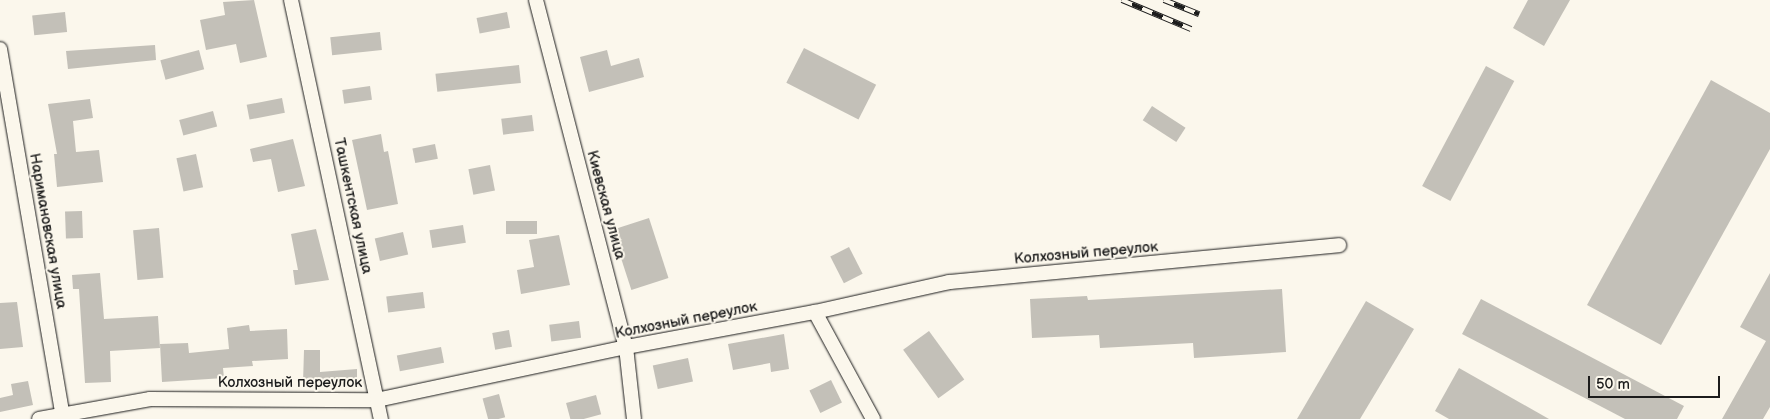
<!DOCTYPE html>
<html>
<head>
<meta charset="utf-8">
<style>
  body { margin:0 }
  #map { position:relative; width:1770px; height:419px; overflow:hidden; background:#fbf7ec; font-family:"Balsamiq Sans",sans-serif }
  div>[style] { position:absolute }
  .building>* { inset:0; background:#c3c0b8; transform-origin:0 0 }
  .roads { filter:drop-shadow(0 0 1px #1c1c1c) drop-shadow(0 0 1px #1c1c1c) }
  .street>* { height:14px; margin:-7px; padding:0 7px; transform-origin:7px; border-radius:7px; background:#fbf7ec }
  .rail>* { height:5.5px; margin-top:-2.75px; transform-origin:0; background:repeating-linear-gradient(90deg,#fbf7ec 0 11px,#1c1c1c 0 22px); box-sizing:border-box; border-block:1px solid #1c1c1c }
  span { translate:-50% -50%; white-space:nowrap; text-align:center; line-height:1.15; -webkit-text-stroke:4px #fbf7ec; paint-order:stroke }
  .street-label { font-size:15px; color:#1c1c1c }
  .scale { position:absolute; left:1588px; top:376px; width:132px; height:22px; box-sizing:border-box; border:2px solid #1c1c1c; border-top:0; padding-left:6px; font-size:15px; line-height:18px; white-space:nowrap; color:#1c1c1c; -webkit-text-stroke:4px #fbf7ec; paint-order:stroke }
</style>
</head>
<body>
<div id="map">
  <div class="building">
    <i style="clip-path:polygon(254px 0,267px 57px,240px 63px,236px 44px,206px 50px,200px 20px,225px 15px,223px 2px)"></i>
    <i style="clip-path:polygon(1528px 0,1570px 0,1544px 46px,1513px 28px)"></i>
    <i style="left:65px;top:12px;width:20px;height:33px;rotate:84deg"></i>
    <i style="left:507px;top:12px;width:16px;height:31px;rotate:79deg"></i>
    <i style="left:380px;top:32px;width:18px;height:50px;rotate:84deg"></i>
    <i style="clip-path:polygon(155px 45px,156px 60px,68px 69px,66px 51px)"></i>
    <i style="left:804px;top:48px;width:81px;height:39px;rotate:27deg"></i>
    <i style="left:199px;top:50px;width:20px;height:40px;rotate:75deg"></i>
    <i style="clip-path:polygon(607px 50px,611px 66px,639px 58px,644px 77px,589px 92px,580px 57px)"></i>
    <i style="left:519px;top:65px;width:18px;height:84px;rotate:84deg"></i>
    <i style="left:1486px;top:66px;width:32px;height:136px;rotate:28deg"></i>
    <i style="clip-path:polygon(1711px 80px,1770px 113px,1770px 149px,1661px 345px,1587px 305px)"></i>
    <i style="left:370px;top:86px;width:14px;height:28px;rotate:82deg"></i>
    <i style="left:282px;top:98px;width:15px;height:36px;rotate:79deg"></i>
    <i style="clip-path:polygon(90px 99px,93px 118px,73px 121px,76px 152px,99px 150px,103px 182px,57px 187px,54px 154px,57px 154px,48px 104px)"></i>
    <i style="left:1152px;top:106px;width:40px;height:17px;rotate:33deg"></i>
    <i style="left:213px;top:111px;width:16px;height:35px;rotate:75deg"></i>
    <i style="left:532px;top:115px;width:16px;height:31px;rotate:83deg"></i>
    <i style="clip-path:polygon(381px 134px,384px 152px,388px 151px,398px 204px,367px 210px,352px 140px)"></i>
    <i style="clip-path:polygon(293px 139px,305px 186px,278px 192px,271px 159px,253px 162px,250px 149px)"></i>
    <i style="left:435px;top:144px;width:15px;height:23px;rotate:79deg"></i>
    <i style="left:196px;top:154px;width:34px;height:20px;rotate:78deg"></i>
    <i style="left:490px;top:165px;width:26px;height:22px;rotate:79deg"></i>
    <i style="left:82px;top:211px;width:27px;height:17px;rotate:88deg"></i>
    <i style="left:649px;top:218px;width:63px;height:39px;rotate:72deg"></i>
    <i style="left:537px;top:221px;width:13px;height:31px;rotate:90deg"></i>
    <i style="left:463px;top:225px;width:18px;height:34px;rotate:81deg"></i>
    <i style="left:159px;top:228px;width:50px;height:26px;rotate:85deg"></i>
    <i style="clip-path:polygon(316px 229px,329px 280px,295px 285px,293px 270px,298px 270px,291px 234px)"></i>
    <i style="left:403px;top:232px;width:23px;height:29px;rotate:77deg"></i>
    <i style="clip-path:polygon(559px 235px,570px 285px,521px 294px,517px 270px,534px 267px,529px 240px)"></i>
    <i style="left:849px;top:247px;width:30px;height:21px;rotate:63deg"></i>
    <i style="clip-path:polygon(100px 273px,104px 319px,158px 316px,160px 348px,110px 351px,111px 382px,85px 383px,79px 289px,73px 289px,72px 275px)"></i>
    <i style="clip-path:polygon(1770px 273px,1770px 407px,1763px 419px,1722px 419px,1766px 341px,1740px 327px)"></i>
    <i style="clip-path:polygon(1282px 289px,1286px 352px,1194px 358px,1193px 343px,1100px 348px,1099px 335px,1032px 338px,1030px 299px,1087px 296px,1088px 300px)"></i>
    <i style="left:423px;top:292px;width:16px;height:37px;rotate:83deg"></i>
    <i style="clip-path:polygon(1481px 299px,1684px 406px,1677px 419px,1625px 419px,1462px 334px)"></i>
    <i style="clip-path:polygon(1366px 301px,1414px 329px,1360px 419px,1297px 419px)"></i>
    <i style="clip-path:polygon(17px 302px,23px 347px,0 349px,0 303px)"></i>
    <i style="left:579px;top:321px;width:17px;height:30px;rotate:83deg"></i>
    <i style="clip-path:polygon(249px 325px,250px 331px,287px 329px,288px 359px,252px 361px,253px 366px,223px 368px,224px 378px,162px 382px,160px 344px,188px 343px,189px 353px,229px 349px,227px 328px)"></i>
    <i style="left:509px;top:330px;width:17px;height:17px;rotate:80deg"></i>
    <i style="left:929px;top:331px;width:60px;height:32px;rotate:54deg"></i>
    <i style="clip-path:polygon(784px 334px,789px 369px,771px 372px,770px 363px,733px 370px,728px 344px)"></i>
    <i style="left:441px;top:347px;width:16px;height:45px;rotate:79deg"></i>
    <i style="clip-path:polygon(304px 350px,320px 350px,320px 372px,357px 369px,357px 384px,303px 383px)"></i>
    <i style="left:688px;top:358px;width:24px;height:36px;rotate:78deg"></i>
    <i style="clip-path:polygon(1459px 368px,1549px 419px,1449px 419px,1435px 411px)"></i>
    <i style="left:831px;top:380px;width:25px;height:24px;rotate:64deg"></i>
    <i style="clip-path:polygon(28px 381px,33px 405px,0 412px,0 398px,13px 395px,11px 384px)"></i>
    <i style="left:499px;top:394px;width:24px;height:17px;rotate:75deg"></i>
    <i style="left:596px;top:395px;width:20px;height:31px;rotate:75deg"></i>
  </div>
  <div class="roads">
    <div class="street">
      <i style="left:291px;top:0;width:429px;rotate:77.9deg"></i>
      <i style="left:536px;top:0;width:358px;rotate:75.5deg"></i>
      <i style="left:626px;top:347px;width:72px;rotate:83.7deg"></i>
      <i style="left:0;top:49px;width:375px;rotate:80.3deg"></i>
      <i style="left:815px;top:312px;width:122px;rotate:61.5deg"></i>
      <i style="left:39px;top:419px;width:113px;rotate:-10.2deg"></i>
      <i style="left:150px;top:399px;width:227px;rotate:0.3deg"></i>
      <i style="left:377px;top:400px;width:255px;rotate:-12deg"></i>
      <i style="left:626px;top:347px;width:192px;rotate:-10.5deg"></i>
      <i style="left:815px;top:312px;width:137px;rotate:-12.6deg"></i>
      <i style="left:949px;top:282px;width:392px;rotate:-5.4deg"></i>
    </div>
  </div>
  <div class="rail">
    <i style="left:1122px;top:0;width:75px;rotate:22.8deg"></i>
    <i style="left:1164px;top:0;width:38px;rotate:22deg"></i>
  </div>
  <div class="street-label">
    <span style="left:606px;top:205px;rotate:75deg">Киевская улица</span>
    <span style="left:353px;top:206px;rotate:78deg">Ташкентская улица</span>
    <span style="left:48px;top:231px;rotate:80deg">Наримановская улица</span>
    <span style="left:1086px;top:253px;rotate:-5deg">Колхозный переулок</span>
    <span style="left:686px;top:320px;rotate:-11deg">Колхозный переулок</span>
    <span style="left:290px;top:383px">Колхозный переулок</span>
  </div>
  <div class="scale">50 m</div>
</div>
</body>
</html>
